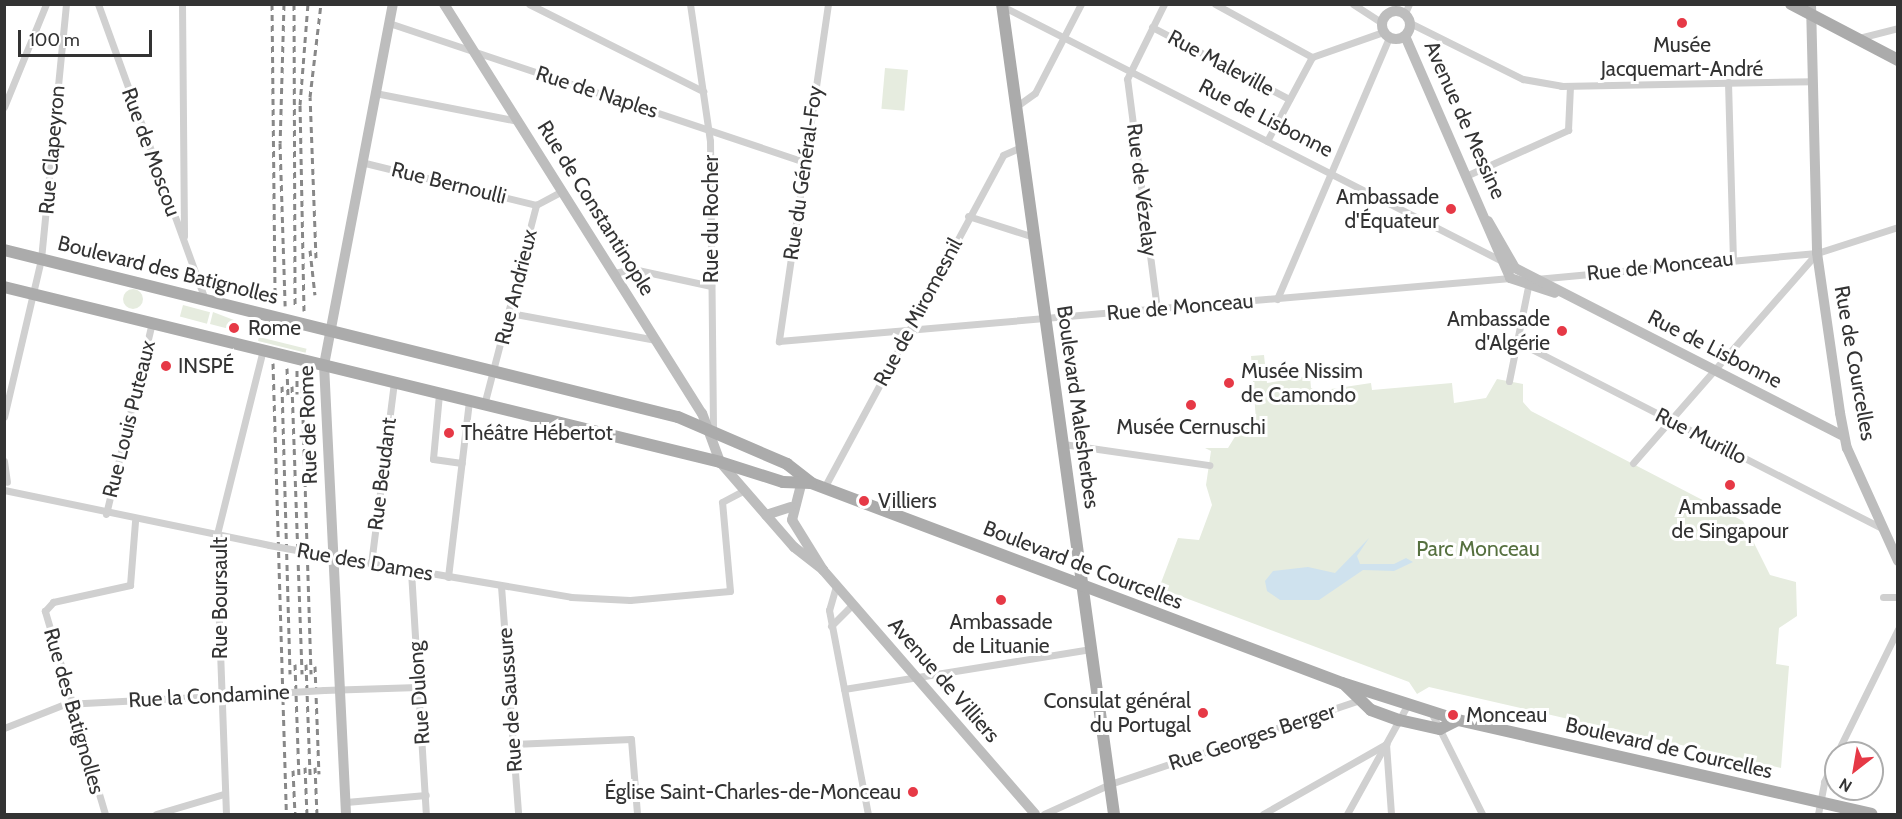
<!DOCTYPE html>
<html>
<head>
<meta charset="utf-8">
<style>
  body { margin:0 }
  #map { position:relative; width:1902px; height:819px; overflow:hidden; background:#fff; font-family:Cabin,sans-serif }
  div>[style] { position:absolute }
  .green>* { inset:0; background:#e6ecdf; transform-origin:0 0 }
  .round { border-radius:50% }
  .water>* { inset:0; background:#cfe2ee }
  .street>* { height:7px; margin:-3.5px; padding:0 3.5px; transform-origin:3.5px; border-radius:3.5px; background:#d0d0d0 }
  .secondary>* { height:10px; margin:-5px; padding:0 5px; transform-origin:5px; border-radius:5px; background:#bdbdbd }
  .secondary>.ring { margin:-5px; padding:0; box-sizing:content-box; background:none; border:10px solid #bdbdbd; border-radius:50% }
  .primary>* { height:12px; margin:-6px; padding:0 6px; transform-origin:6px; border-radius:6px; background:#ababab }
  .rail>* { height:3px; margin-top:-1.5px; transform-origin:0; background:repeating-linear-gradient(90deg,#888 0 6px,transparent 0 10.5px) }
  .street-bridge>* { height:7px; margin:-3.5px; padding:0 3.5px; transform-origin:3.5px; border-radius:3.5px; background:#d0d0d0 }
  .dots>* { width:16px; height:16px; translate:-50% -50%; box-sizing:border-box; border:3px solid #fff; border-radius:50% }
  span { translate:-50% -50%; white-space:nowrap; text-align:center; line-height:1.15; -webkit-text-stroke:6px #fff; paint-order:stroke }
  .poi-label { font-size:21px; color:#333 }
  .right { translate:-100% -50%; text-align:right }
  .left { translate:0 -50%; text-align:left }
  .street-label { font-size:21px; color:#333 }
  .park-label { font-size:21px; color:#56703f }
  .frame { position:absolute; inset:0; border:6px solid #333; pointer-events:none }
  .north { position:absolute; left:1824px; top:741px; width:60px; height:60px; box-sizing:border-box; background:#fff; border:2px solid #adadad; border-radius:50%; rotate:211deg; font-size:16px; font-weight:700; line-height:24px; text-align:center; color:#333 }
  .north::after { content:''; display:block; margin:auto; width:21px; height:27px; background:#e63946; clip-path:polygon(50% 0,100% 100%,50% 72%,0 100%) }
  .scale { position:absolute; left:18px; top:30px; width:134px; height:27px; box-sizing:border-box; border:3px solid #333; border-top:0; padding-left:8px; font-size:18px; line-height:21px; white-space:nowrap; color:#333; -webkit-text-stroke:4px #fff; paint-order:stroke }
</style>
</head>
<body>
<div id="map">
  <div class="green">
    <i style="left:885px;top:68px;width:23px;height:41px;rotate:5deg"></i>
    <i class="round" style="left:123px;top:289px;width:20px;height:20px"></i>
    <i style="left:183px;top:305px;width:28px;height:12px;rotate:15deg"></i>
    <i style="clip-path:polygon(213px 312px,239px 322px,237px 331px,210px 324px)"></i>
    <i style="left:259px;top:337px;width:49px;height:4px;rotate:14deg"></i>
    <i style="clip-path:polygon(1264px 355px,1267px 383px,1310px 376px,1311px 388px,1318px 391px,1371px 383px,1372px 390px,1452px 383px,1454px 403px,1486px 398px,1497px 379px,1523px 384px,1523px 402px,1531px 411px,1743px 521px,1770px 575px,1796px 582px,1797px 616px,1779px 628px,1776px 664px,1789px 666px,1781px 768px,1429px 687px,1417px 694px,1409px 682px,1159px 588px,1178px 538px,1199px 540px,1212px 505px,1206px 485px,1211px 451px,1205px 448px,1228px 448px,1244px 422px,1256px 420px,1251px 356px)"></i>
  </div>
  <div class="water">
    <i style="clip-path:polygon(1369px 538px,1357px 556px,1360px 564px,1394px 564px,1406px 558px,1413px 562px,1394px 571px,1363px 570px,1319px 600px,1280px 600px,1267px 591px,1265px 581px,1273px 571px,1308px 567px,1335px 573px)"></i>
  </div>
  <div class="street">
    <i style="left:98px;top:4px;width:314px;rotate:70.1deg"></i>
    <i style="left:182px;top:4px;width:232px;rotate:89.5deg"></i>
    <i style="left:529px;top:4px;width:195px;rotate:26.6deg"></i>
    <i style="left:690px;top:4px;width:138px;rotate:81.7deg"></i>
    <i style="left:710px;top:141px;width:293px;rotate:89.4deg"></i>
    <i style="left:828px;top:4px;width:341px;rotate:98.3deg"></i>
    <i style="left:779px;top:341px;width:734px;rotate:-4.93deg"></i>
    <i style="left:1215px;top:4px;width:111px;rotate:28.7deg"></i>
    <i style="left:1312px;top:57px;width:75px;rotate:-19.4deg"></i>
    <i style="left:1353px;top:4px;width:33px;rotate:33deg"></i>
    <i style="left:1002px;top:6px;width:561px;rotate:27.02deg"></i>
    <i style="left:1405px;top:13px;width:10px;rotate:-66deg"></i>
    <i style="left:389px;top:23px;width:438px;rotate:18.5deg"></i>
    <i style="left:1410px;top:23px;width:126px;rotate:26.4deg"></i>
    <i style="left:1523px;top:79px;width:39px;rotate:10deg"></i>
    <i style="left:1561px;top:86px;width:252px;rotate:-1.1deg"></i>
    <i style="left:1152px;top:27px;width:155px;rotate:27.7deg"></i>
    <i style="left:1859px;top:38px;width:40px;rotate:-14.4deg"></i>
    <i style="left:1728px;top:82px;width:177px;rotate:88.4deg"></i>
    <i style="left:375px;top:93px;width:146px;rotate:11.1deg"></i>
    <i style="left:1017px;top:106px;width:22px;rotate:-36deg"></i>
    <i style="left:1035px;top:93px;width:100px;rotate:-62.7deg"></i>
    <i style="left:4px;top:107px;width:111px;rotate:-67.8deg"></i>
    <i style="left:1267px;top:141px;width:95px;rotate:-61.8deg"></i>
    <i style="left:361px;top:162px;width:180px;rotate:13.8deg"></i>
    <i style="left:1468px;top:175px;width:110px;rotate:-24.2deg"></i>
    <i style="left:1568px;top:130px;width:44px;rotate:-87.4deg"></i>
    <i style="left:536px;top:205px;width:30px;rotate:-28deg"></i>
    <i style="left:968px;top:216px;width:69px;rotate:17.7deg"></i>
    <i style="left:614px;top:273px;width:19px;rotate:-12deg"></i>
    <i style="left:633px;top:269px;width:80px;rotate:12.3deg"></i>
    <i style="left:1277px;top:299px;width:284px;rotate:-66.8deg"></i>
    <i style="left:1157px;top:309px;width:232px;rotate:-97.4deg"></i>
    <i style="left:1127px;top:79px;width:84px;rotate:-63.7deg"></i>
    <i style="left:510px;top:313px;width:147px;rotate:10.5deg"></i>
    <i style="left:1518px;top:342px;width:411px;rotate:27.1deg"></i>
    <i style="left:1509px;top:381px;width:96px;rotate:-78.6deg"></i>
    <i style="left:1528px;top:287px;width:11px;rotate:-45deg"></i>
    <i style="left:1536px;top:279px;width:282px;rotate:-5.3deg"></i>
    <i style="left:1817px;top:253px;width:85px;rotate:-17.8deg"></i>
    <i style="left:439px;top:394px;width:65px;rotate:95.3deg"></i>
    <i style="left:433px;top:459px;width:29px;rotate:8deg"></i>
    <i style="left:484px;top:405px;width:207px;rotate:-75.4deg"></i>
    <i style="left:4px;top:417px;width:162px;rotate:-76.8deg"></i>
    <i style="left:41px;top:259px;width:256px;rotate:-84.4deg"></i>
    <i style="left:1063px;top:444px;width:148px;rotate:8.2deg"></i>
    <i style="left:4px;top:461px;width:21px;rotate:82deg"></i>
    <i style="left:1633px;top:463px;width:279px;rotate:-48.8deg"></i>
    <i style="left:824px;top:488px;width:378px;rotate:-61.7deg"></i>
    <i style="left:1003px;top:155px;width:22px;rotate:-24deg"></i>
    <i style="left:4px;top:490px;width:271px;rotate:11.7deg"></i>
    <i style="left:106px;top:514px;width:196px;rotate:-76.5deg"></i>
    <i style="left:318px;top:554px;width:257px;rotate:9.6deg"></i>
    <i style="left:571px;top:597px;width:59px;rotate:2.9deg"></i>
    <i style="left:630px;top:600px;width:100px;rotate:-5.1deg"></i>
    <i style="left:730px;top:591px;width:89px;rotate:-95.1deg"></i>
    <i style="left:722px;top:502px;width:26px;rotate:-28deg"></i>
    <i style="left:371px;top:564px;width:182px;rotate:-82.8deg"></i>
    <i style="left:411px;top:571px;width:243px;rotate:86.5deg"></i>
    <i style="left:448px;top:577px;width:176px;rotate:-83.2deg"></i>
    <i style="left:501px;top:586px;width:229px;rotate:85.7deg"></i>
    <i style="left:836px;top:586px;width:25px;rotate:106deg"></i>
    <i style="left:829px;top:610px;width:208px;rotate:79.2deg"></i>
    <i style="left:1883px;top:597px;width:15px"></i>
    <i style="left:831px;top:626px;width:31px;rotate:-45deg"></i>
    <i style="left:844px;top:689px;width:250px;rotate:-9.2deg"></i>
    <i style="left:324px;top:690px;width:94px;rotate:-1.8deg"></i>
    <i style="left:1431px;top:712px;width:114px;rotate:63.4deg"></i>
    <i style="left:4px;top:728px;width:66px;rotate:-21.5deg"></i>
    <i style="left:65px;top:704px;width:209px;rotate:-3deg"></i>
    <i style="left:513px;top:744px;width:118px;rotate:-2.4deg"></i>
    <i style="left:631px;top:739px;width:75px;rotate:85.4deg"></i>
    <i style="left:1386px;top:744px;width:70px;rotate:85.9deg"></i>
    <i style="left:1837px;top:753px;width:138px;rotate:-63.8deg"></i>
    <i style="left:346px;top:802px;width:80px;rotate:-5deg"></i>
    <i style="left:105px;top:814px;width:212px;rotate:-106.5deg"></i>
    <i style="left:45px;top:611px;width:12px;rotate:-48deg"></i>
    <i style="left:53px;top:602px;width:79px;rotate:-12.4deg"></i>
    <i style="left:130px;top:585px;width:64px;rotate:-85.5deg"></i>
    <i style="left:156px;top:814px;width:71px;rotate:-16.4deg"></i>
    <i style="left:226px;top:814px;width:276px;rotate:-92.1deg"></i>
    <i style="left:216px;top:538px;width:194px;rotate:-76deg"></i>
    <i style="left:1044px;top:814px;width:72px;rotate:-24.4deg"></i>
    <i style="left:1110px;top:784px;width:267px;rotate:-18.6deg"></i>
    <i style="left:1263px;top:814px;width:142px;rotate:-29.6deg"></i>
    <i style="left:1347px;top:814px;width:126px;rotate:-61deg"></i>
    <i style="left:1818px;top:814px;width:33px;rotate:-79deg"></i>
    <i style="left:1824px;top:782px;width:29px;rotate:-65deg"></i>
  </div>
  <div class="secondary">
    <i style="left:444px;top:4px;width:484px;rotate:57.8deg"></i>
    <i style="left:702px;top:413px;width:52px;rotate:69.8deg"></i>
    <i style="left:720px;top:462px;width:113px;rotate:49deg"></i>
    <i style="left:794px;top:547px;width:37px;rotate:38deg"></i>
    <i style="left:1811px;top:4px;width:249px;rotate:88.6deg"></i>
    <i style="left:1817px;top:253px;width:162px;rotate:81.8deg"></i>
    <i style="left:1840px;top:413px;width:36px;rotate:79deg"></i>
    <i style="left:1847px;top:448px;width:124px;rotate:65.7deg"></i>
    <i class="ring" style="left:1382px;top:11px;width:18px;height:18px"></i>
    <i style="left:1405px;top:36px;width:264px;rotate:66.5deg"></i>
    <i style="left:1510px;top:278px;width:47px;rotate:18.4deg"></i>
    <i style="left:1488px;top:221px;width:54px;rotate:60.1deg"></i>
    <i style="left:1515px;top:268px;width:369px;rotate:27.1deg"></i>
    <i style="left:803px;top:477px;width:44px;rotate:104.3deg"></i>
    <i style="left:792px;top:520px;width:59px;rotate:58.2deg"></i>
    <i style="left:823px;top:570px;width:323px;rotate:49deg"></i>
    <i style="left:766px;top:515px;width:26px;rotate:-18deg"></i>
    <i style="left:346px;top:814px;width:450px;rotate:-92.8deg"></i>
    <i style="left:324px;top:365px;width:368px;rotate:-79.2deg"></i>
  </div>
  <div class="primary">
    <i style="left:1002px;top:4px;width:818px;rotate:82.13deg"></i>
    <i style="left:1791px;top:4px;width:121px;rotate:27.6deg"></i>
    <i style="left:4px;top:250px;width:694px;rotate:13.92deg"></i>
    <i style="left:678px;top:417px;width:119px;rotate:23.3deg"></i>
    <i style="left:787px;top:464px;width:31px;rotate:38deg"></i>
    <i style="left:811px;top:483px;width:567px;rotate:20.64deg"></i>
    <i style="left:1342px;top:683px;width:122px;rotate:17.7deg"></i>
    <i style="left:1458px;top:720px;width:424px;rotate:12.8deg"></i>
    <i style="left:4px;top:287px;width:737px;rotate:13.73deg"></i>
    <i style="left:720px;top:462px;width:66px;rotate:17.6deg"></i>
    <i style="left:783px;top:482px;width:28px;rotate:2deg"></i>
    <i style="left:1345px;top:685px;width:36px;rotate:44deg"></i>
    <i style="left:1371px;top:710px;width:30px;rotate:20deg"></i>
    <i style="left:1399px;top:720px;width:42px;rotate:12.4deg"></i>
    <i style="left:1440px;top:729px;width:20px;rotate:-27deg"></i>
  </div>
  <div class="rail">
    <i style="left:272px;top:4px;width:299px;rotate:89.4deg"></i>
    <i style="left:284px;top:4px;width:139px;rotate:91.6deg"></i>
    <i style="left:280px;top:143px;width:163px;rotate:88.2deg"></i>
    <i style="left:294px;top:4px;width:304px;rotate:89.8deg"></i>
    <i style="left:310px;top:250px;width:45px;rotate:83.7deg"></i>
    <i style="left:316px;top:258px;width:161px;rotate:-92.1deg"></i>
    <i style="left:310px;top:97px;width:94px;rotate:-83.3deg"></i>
    <i style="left:304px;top:311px;width:206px;rotate:-91.1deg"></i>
    <i style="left:300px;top:105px;width:101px;rotate:-85.5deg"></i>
    <i style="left:273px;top:363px;width:451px;rotate:88.3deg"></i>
    <i style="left:287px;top:368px;width:27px;rotate:88deg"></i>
    <i style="left:297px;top:370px;width:24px;rotate:90deg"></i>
    <i style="left:282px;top:386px;width:288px;rotate:88.4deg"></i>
    <i style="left:292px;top:386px;width:288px;rotate:88deg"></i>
    <i style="left:302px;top:386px;width:288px;rotate:88.2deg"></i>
    <i style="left:295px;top:664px;width:114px;rotate:88deg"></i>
    <i style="left:306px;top:664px;width:111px;rotate:87.9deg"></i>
    <i style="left:315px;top:666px;width:108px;rotate:87.9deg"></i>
    <i style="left:305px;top:767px;width:47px;rotate:87.6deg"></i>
    <i style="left:315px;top:767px;width:47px;rotate:87.6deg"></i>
    <i style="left:293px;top:770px;width:44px;rotate:87.4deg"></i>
  </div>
  <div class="street-bridge">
    <i style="left:269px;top:545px;width:50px;rotate:10.4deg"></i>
    <i style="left:274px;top:693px;width:50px;rotate:-3.4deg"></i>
  </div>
  <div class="dots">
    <i style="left:1682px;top:23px;background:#e63946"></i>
    <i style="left:1451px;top:209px;background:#e63946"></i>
    <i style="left:234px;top:328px;background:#e63946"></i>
    <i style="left:1562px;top:331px;background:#e63946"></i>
    <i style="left:166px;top:366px;background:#e63946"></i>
    <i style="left:1229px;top:383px;background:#e63946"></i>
    <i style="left:1191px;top:405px;background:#e63946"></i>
    <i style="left:449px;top:433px;background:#e63946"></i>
    <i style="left:1730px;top:485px;background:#e63946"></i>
    <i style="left:864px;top:501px;background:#e63946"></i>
    <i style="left:1001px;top:600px;background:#e63946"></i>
    <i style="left:1203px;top:713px;background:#e63946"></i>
    <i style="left:1453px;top:715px;background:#e63946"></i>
    <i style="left:913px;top:792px;background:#e63946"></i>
  </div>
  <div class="poi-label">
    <span style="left:1682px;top:57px">Musée<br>Jacquemart-André</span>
    <span class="right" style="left:1439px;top:209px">Ambassade<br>d'Équateur</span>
    <span class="right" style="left:1550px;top:331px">Ambassade<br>d'Algérie</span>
    <span class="left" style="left:248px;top:328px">Rome</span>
    <span class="left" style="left:178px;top:366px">INSPÉ</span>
    <span class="left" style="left:1241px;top:383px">Musée Nissim<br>de Camondo</span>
    <span style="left:1191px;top:427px">Musée Cernuschi</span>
    <span class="left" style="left:461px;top:433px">Théâtre Hébertot</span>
    <span class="left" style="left:878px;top:501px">Villiers</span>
    <span style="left:1730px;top:519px">Ambassade<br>de Singapour</span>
    <span style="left:1001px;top:634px">Ambassade<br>de Lituanie</span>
    <span class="right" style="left:1191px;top:713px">Consulat général<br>du Portugal</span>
    <span class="left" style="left:1466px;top:715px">Monceau</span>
    <span class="right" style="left:901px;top:792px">Église Saint-Charles-de-Monceau</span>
  </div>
  <div class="street-label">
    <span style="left:1221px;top:63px;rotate:28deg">Rue Maleville</span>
    <span style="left:597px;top:92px;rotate:18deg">Rue de Naples</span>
    <span style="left:1266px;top:118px;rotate:27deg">Rue de Lisbonne</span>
    <span style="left:1465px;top:120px;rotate:66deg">Avenue de Messine</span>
    <span style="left:52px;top:150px;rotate:-85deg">Rue Clapeyron</span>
    <span style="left:151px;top:152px;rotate:70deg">Rue de Moscou</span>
    <span style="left:803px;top:173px;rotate:-82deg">Rue du Général-Foy</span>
    <span style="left:449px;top:183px;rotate:14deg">Rue Bernoulli</span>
    <span style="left:1142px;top:190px;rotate:83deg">Rue de Vézelay</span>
    <span style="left:596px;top:208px;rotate:58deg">Rue de Constantinople</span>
    <span style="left:711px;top:219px;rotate:-90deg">Rue du Rocher</span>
    <span style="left:1660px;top:266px;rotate:-6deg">Rue de Monceau</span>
    <span style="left:168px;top:270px;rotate:14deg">Boulevard des Batignolles</span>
    <span style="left:516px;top:287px;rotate:-76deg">Rue Andrieux</span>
    <span style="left:1180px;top:307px;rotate:-5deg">Rue de Monceau</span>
    <span style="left:918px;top:312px;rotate:-62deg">Rue de Miromesnil</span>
    <span style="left:1715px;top:349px;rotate:27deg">Rue de Lisbonne</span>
    <span style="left:1855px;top:363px;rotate:80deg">Rue de Courcelles</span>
    <span style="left:1078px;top:407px;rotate:82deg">Boulevard Malesherbes</span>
    <span style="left:129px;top:419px;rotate:-76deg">Rue Louis Puteaux</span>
    <span style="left:308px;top:425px;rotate:-92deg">Rue de Rome</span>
    <span style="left:1701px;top:436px;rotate:27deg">Rue Murillo</span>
    <span style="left:382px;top:474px;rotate:-83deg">Rue Beudant</span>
    <span style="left:365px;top:562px;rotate:10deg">Rue des Dames</span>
    <span style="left:1083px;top:565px;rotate:21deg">Boulevard de Courcelles</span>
    <span style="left:220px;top:598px;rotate:-90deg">Rue Boursault</span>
    <span style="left:944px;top:680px;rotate:49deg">Avenue de Villiers</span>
    <span style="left:419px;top:693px;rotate:-94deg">Rue Dulong</span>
    <span style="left:209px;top:696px;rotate:-3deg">Rue la Condamine</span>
    <span style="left:510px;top:700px;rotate:-94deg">Rue de Saussure</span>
    <span style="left:74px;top:711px;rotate:74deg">Rue des Batignolles</span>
    <span style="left:1252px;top:737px;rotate:-18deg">Rue Georges Berger</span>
    <span style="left:1669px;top:748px;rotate:13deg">Boulevard de Courcelles</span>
  </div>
  <div class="park-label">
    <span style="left:1478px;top:549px">Parc Monceau</span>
  </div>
  <div class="frame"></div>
  <div class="north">N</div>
  <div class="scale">100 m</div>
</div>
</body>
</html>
